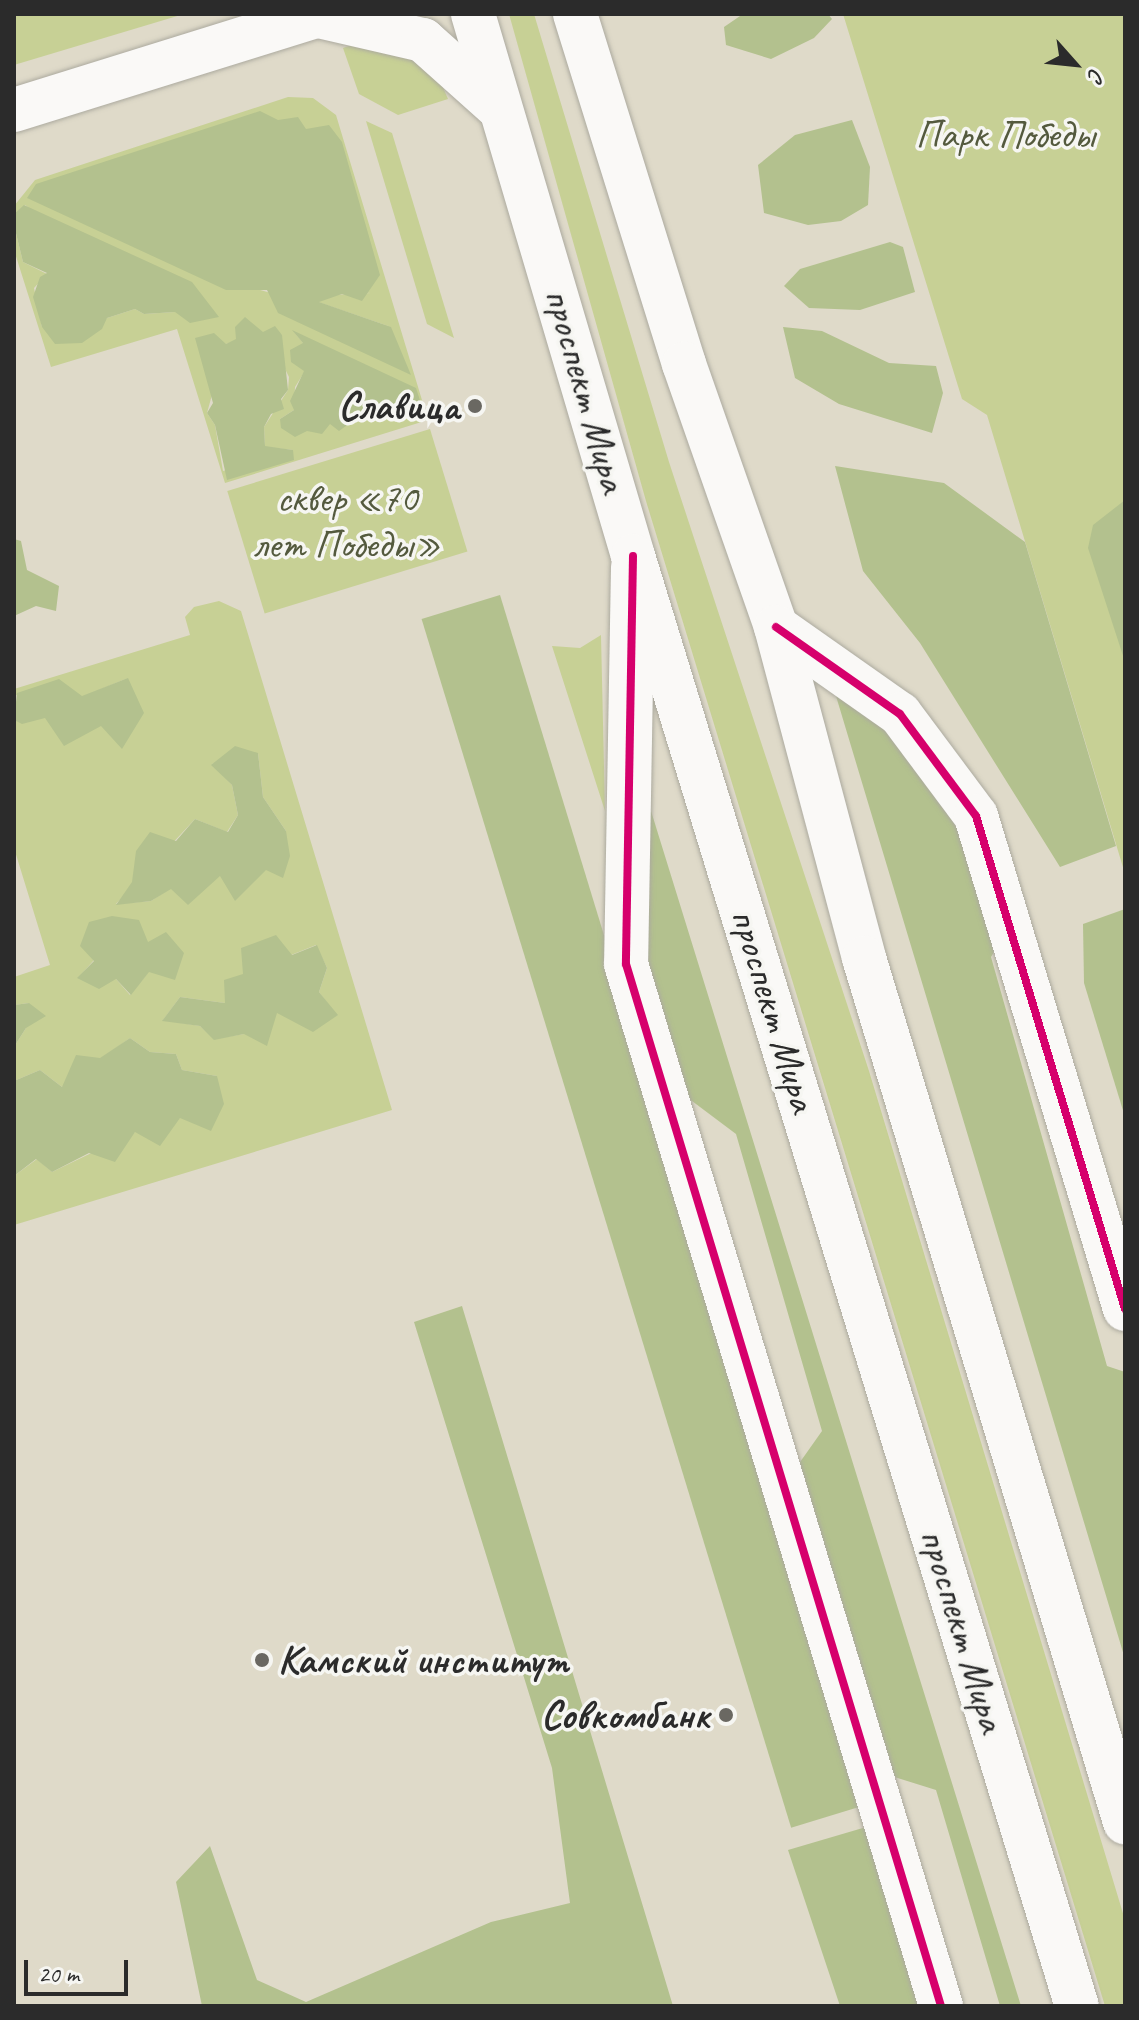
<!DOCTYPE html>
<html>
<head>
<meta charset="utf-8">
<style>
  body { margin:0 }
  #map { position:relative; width:1139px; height:2020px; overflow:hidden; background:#dfdac9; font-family:Caveat,sans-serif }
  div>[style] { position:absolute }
  .green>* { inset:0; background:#c7d095; transform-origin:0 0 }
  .forest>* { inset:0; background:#b3c18e; transform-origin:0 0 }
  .roads { filter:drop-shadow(0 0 2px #acaa9f) drop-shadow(0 0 2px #acaa9f) }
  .minor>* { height:44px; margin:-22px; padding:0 22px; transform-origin:22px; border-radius:22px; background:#faf9f7 }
  .major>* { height:44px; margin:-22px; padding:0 22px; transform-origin:22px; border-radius:22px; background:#faf9f7 }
  .cycleway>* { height:8px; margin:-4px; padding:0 4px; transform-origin:4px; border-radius:4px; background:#d6006c }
  .dots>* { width:22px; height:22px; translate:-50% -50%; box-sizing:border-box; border:4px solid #f6f6f2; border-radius:50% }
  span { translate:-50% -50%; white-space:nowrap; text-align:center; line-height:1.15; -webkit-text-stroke:7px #f6f6f2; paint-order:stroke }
  .park-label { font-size:40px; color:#545a3e }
  .street-label { font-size:40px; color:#2b2b2b }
  .poi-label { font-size:40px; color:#2b2b2b; font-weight:700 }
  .right { translate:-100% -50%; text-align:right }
  .left { translate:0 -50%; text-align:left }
  .frame { position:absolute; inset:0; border:16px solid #2b2b2b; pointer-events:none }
  .north { position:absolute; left:1035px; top:24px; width:80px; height:80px; -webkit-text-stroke:6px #f6f6f2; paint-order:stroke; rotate:117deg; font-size:22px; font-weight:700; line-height:32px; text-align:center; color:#2b2b2b }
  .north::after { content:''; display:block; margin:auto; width:28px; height:36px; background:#2b2b2b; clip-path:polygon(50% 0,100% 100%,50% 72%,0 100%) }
  .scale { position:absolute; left:24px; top:1960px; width:104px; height:36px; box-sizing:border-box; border:4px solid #2b2b2b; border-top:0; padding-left:10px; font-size:24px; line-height:28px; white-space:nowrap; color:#2b2b2b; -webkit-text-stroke:6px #f6f6f2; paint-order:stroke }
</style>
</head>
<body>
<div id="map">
  <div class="green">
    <i style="clip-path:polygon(14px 14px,184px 14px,14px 65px)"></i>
    <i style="clip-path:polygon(509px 14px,534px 14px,669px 462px,869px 1071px,1125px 1920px,1125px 2006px,1105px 2006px,646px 501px)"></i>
    <i style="clip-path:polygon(843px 14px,1125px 14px,1125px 874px,987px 415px,962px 399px)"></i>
    <i style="clip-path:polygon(369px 39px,385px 41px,439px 78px,448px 99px,398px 115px,359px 94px,343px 48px)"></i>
    <i style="clip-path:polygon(evenodd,288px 97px,313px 98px,336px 115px,428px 420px,225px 483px,177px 329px,51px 367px,14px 250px,14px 225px,23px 262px,47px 274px,34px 288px,42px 327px,88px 334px,107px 318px,135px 309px,144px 314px,175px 312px,25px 205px,14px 214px,14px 206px,35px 180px,288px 97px,250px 287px,371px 293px,331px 295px,318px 302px,391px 327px,250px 287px,288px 97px,264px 332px,282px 335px,281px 361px,289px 377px,288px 390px,264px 427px,265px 447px,293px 450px,223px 471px,215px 425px,207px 413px,226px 344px,264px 332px,288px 97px,294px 332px,411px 421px,391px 407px,371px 422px,357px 411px,307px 431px,280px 419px,294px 410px,295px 387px,305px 371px,304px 344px,294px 332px)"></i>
    <i style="clip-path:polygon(366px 121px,392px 133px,454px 338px,427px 324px)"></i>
    <i style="left:430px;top:429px;width:128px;height:212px;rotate:73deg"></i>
    <i style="clip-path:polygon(evenodd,219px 601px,241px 611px,392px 1110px,14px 1225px,14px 1176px,37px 1159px,52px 1172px,135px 1132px,180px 1118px,217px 1076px,182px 1070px,176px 1054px,150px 1052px,130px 1038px,62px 1087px,40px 1070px,14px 1081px,14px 1047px,26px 1028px,29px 1003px,14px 1005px,14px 977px,50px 965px,14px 848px,14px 720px,22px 723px,45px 717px,128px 678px,82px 697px,14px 695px,14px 689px,190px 635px,185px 617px,194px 607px,219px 601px,258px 753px,263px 797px,286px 831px,220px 876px,171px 888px,151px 901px,116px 904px,195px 819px,227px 832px,238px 815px,232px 785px,212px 764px,258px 753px,219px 601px,316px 945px,327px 968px,319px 992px,337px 1016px,277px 1012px,244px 1034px,214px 1039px,200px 1026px,163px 1020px,180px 997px,225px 1003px,244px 974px,316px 945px,219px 601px,94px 960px,147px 974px,130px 995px,116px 979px,78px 978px,94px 960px)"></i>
    <i style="clip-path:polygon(601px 635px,605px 811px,552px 646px,580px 648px)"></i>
  </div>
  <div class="forest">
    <i style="clip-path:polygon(743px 14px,828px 14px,832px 19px,814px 38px,771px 59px,726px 45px,724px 27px)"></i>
    <i style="clip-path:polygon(260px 111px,278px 120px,298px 117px,306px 129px,329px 125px,342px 142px,380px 275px,362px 301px,342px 294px,319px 302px,391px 327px,411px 375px,278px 313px,267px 290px,226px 290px,27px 198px,36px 184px)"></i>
    <i style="clip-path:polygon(852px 120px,870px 167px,868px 205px,841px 221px,808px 225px,764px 213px,758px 165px,795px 135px)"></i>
    <i style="clip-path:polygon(24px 205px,192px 282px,219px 317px,190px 323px,175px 312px,144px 314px,135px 309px,107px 318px,102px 329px,82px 343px,55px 344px,42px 327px,33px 297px,40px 277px,47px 273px,23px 262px,14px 225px,14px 214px)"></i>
    <i style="clip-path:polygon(890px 242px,903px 247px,915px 292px,860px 310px,809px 308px,784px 286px,800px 269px)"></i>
    <i style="clip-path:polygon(245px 317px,263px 332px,275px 326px,282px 335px,288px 390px,281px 399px,284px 409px,271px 414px,264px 427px,265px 446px,293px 450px,294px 460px,227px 480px,215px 425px,207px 413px,213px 403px,195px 338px,214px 333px,226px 344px,236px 339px,235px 327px)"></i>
    <i style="clip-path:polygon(783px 327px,822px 331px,889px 363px,936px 366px,943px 393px,932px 433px,839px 404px,795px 378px)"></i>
    <i style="clip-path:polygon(292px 330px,416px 388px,425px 416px,411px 421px,390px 407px,371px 422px,357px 411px,348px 415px,350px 423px,339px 431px,330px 424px,322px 434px,307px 431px,295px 437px,281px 428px,280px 419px,294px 410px,290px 401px,304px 371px,291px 362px,290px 350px,303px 343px)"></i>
    <i style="clip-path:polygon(835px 466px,944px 483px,1025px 542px,1116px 846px,1060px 867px,920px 643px,863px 571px)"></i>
    <i style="clip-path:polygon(1125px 500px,1125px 662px,1088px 548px,1093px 525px)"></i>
    <i style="clip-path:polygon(14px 539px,21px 541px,27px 570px,59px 586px,56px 611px,36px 606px,14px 616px)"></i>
    <i style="left:500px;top:595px;width:1264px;height:82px;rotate:73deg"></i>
    <i style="clip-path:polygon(128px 678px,144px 713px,122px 749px,101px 726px,64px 746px,45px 718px,22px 724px,14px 720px,17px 693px,59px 679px,82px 696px)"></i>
    <i style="clip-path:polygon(836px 696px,897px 726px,976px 816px,1009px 927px,991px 957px,1107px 1366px,1125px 1372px,1125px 1659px)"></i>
    <i style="clip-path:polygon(235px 746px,258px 753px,263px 797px,286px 831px,290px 856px,283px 878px,266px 870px,235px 901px,220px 876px,188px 905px,171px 889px,151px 901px,116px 905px,132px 882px,136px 851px,150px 832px,176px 841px,195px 819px,228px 832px,238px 815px,232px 785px,211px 765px)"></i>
    <i style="clip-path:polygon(647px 798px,1021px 2006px,1000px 2006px,936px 1790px,888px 1775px,793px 1472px,822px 1431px,736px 1134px,688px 1098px,640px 954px)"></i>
    <i style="clip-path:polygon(1125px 909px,1125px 1117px,1084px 983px,1083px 924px)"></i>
    <i style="clip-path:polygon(112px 916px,139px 920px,148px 942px,166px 932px,184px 953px,175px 980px,149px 972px,131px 995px,116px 979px,99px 989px,77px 978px,94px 961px,80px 946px,89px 922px)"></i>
    <i style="clip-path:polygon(276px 935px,292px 955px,317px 945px,327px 968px,319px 992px,338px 1015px,313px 1032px,277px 1013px,267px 1046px,244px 1034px,214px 1040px,200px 1026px,162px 1021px,180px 997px,225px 1003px,224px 980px,243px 974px,241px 948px)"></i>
    <i style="clip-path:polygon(29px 1003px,46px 1016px,26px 1028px,14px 1047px,14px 1005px)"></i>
    <i style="clip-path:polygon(130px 1038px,150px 1052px,176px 1054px,182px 1070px,217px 1076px,224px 1104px,211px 1131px,180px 1118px,160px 1146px,135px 1132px,115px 1162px,89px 1153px,52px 1172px,36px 1159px,14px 1176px,14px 1081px,40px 1070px,62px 1087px,76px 1055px,100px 1058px)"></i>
    <i style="clip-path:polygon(462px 1306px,673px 2006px,202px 2006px,176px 1882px,210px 1846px,257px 1980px,306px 2002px,491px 1922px,570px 1903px,552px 1768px,414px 1322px)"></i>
    <i style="clip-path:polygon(873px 1825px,925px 2006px,840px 2006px,788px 1850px)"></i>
  </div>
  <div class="roads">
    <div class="minor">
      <i style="left:633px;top:567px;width:397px;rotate:91deg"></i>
      <i style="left:626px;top:964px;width:1089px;rotate:73.18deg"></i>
      <i style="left:776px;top:627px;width:151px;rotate:35.1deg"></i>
      <i style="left:900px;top:714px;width:127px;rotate:53.3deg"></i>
      <i style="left:976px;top:816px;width:515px;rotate:73.18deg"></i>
    </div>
    <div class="major">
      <i style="left:473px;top:14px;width:565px;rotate:73.55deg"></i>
      <i style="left:633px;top:556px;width:1516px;rotate:72.98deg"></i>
      <i style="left:575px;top:14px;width:367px;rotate:72.7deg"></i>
      <i style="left:684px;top:364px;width:279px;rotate:70.7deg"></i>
      <i style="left:776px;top:627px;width:342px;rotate:75.1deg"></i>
      <i style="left:864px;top:958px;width:903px;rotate:73.19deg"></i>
      <i style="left:319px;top:16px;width:107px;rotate:13deg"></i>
      <i style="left:423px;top:40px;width:102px;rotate:41.8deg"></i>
      <i style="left:14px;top:110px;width:323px;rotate:-17.3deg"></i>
    </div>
  </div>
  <div class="cycleway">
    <i style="left:633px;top:556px;width:408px;rotate:91deg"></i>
    <i style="left:626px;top:964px;width:1089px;rotate:73.18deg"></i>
    <i style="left:776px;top:627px;width:151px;rotate:35.1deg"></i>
    <i style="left:900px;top:714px;width:127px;rotate:53.3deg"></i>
    <i style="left:976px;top:816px;width:515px;rotate:73.18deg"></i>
  </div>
  <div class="dots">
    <i style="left:475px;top:406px;background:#6a6862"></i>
    <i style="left:262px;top:1660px;background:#6a6862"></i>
    <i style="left:726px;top:1715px;background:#6a6862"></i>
  </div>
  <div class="park-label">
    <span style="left:1005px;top:134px">Парк Победы</span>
    <span style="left:347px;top:521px">сквер «70<br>лет Победы»</span>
  </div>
  <div class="street-label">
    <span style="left:586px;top:390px;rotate:74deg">проспект Мира</span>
    <span style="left:774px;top:1010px;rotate:73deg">проспект Мира</span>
    <span style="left:963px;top:1630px;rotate:73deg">проспект Мира</span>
  </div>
  <div class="poi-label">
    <span class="right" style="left:459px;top:406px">Славица</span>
    <span class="left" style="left:278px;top:1660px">Камский институт</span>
    <span class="right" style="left:710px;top:1715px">Совкомбанк</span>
  </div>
  <div class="frame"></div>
  <div class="north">С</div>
  <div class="scale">20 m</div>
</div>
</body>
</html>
